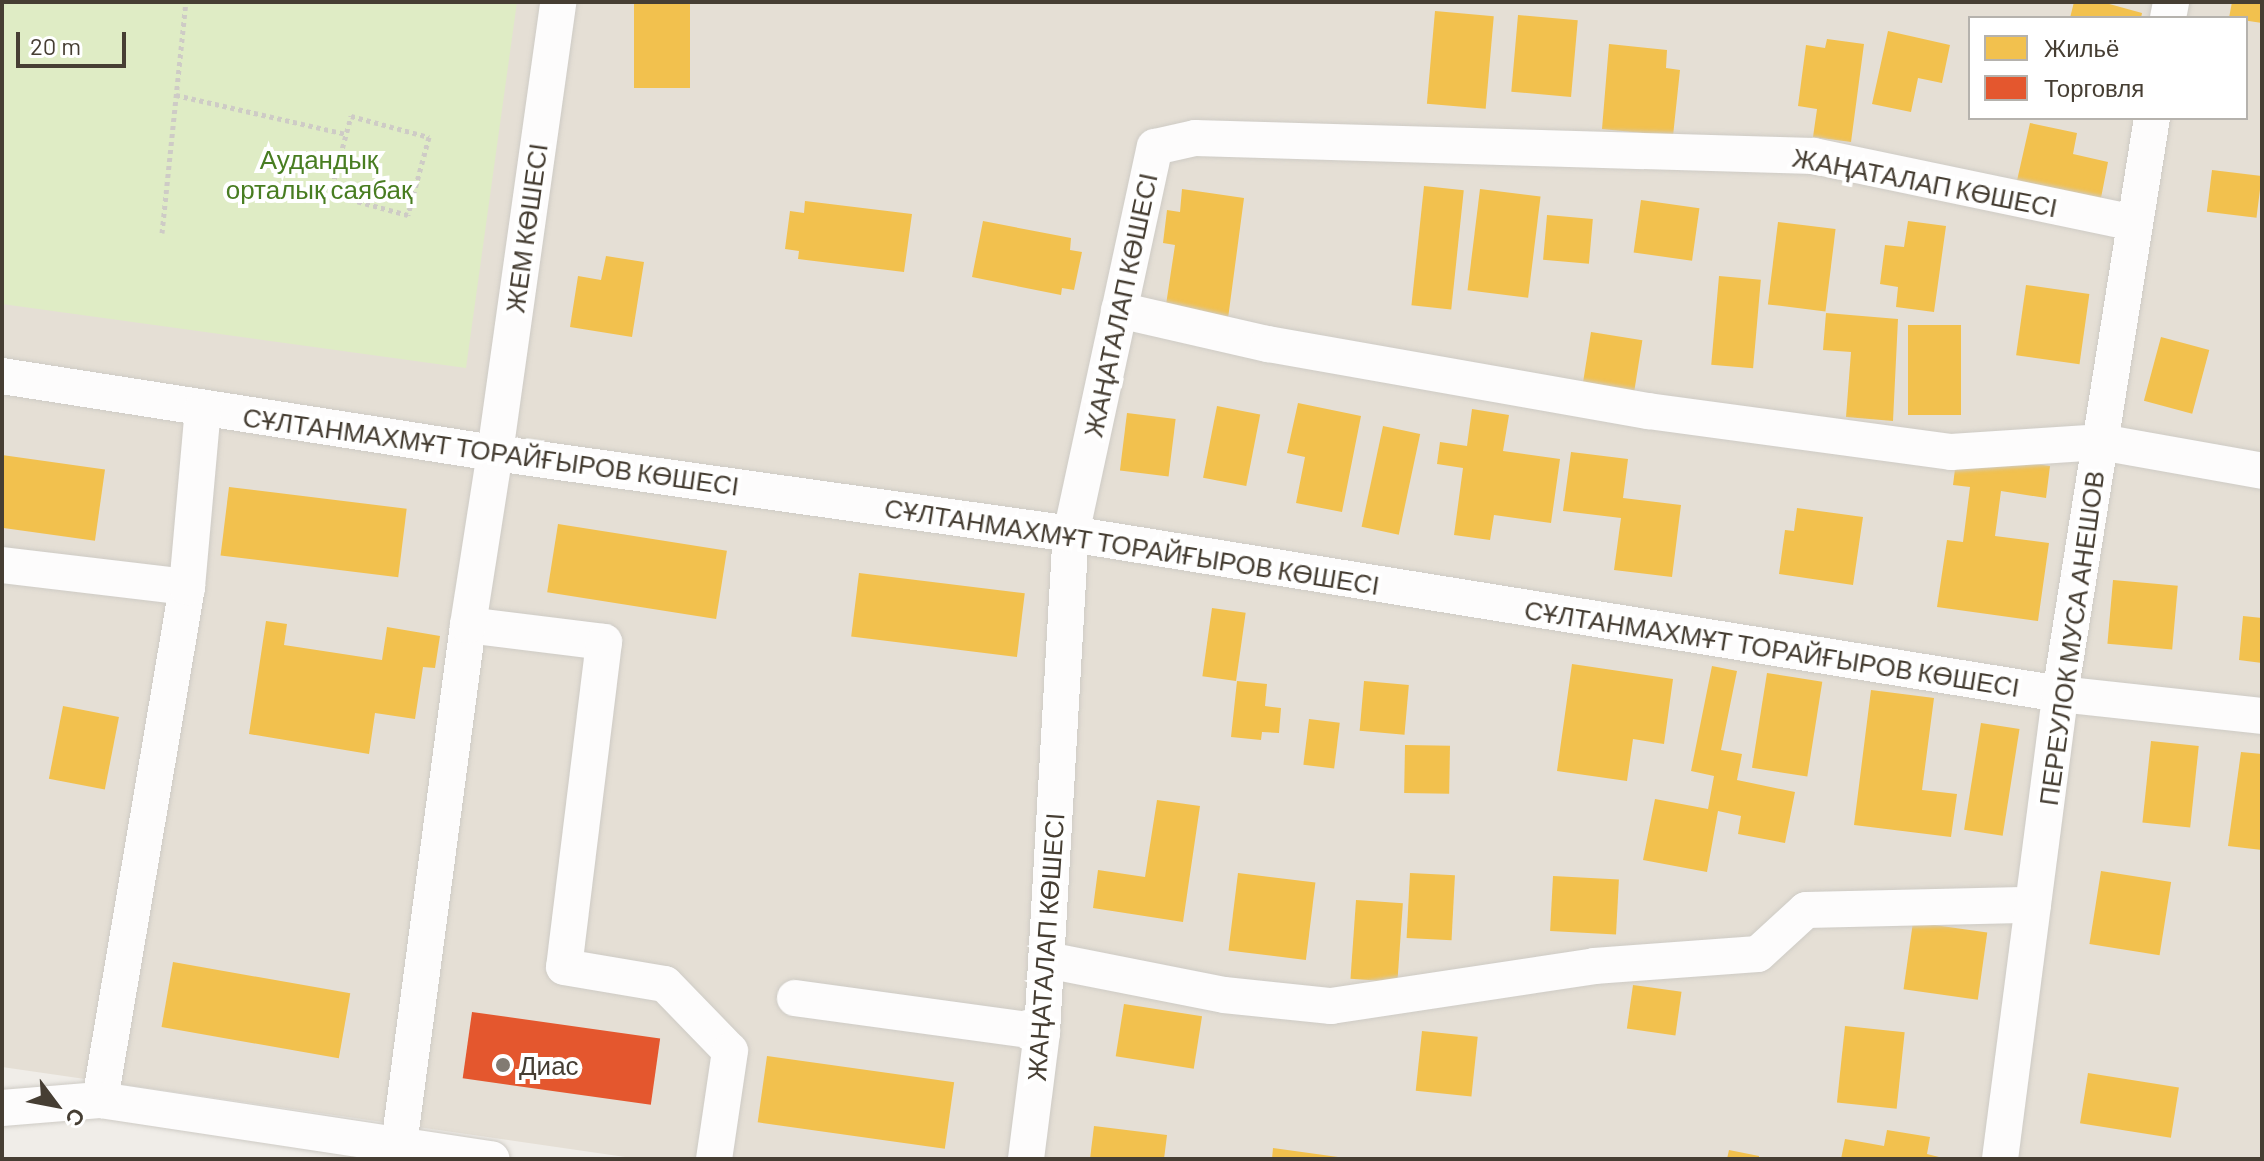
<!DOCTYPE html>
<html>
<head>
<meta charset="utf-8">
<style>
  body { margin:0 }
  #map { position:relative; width:2264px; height:1161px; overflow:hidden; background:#f0ede8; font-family:Barlow,sans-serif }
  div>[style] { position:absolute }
  .residential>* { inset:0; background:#e5dfd5 }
  .green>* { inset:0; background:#dfecc5 }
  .homes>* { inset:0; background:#f2c14e; transform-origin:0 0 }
  .shops>* { inset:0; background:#e4572e; transform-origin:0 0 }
  .path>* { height:5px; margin-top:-2.5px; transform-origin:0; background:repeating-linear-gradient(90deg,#cecbc6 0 4px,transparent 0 8px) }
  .roads { filter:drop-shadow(0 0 2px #cecbc5) drop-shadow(0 0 2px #cecbc5) }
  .minor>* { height:36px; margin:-18px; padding:0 18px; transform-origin:18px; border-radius:18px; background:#fdfcfc }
  .dots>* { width:22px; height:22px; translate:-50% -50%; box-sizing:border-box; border:4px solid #fff; border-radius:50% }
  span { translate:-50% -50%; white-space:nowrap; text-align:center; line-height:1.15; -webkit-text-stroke:8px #fff; paint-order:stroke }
  .park-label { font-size:26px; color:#487d21 }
  .street-label { font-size:26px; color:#463e33 }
  .poi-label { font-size:26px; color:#463e33 }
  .left { translate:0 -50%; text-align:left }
  .frame { position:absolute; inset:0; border:4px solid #463e33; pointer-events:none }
  .legend { position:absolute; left:1968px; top:16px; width:280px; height:104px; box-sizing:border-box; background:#fff; border:2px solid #b5b2ad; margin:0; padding:10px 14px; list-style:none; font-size:24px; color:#463e33 }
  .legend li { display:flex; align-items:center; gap:16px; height:40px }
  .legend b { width:40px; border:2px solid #b5b2ad }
  .north { position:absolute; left:16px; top:1065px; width:80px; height:80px; -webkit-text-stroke:6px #fff; paint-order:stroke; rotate:122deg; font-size:22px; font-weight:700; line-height:32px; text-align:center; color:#463e33 }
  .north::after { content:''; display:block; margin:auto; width:28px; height:36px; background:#463e33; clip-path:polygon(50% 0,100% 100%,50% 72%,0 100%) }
  .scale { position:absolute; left:16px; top:32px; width:110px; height:36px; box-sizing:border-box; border:4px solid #463e33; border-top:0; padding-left:10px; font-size:24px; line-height:28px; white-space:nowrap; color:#463e33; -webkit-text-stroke:6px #fff; paint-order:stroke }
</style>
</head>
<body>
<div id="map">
  <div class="residential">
    <i style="clip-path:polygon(evenodd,2px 2px,2262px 2px,2262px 1159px,639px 1159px,2px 1067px,2px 2px,1970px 18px,2246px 18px,2246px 118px,1970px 118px,1970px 18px)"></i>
  </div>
  <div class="green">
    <i style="clip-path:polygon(2px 2px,517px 2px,466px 368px,2px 304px)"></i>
  </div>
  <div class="homes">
    <i style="left:634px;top:2px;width:56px;height:86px"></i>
    <i style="clip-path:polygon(2074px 2px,2102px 2px,2142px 13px,2141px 18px,2070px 18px)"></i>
    <i style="clip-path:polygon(2232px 2px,2262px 2px,2262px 23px,2229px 18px)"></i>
    <i style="left:1435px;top:11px;width:59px;height:93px;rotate:5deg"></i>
    <i style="left:1518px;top:15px;width:60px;height:77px;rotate:5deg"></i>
    <i style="clip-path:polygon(1888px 31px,1950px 45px,1942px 83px,1918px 78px,1911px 112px,1872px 104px)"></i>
    <i style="clip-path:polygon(1827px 39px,1864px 44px,1851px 142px,1813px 137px,1817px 109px,1798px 106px,1806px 45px,1825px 48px)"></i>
    <i style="clip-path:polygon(1609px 44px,1667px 50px,1666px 68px,1680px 70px,1673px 136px,1602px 129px)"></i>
    <i style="clip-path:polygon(2030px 123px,2077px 133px,2073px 154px,2108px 162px,2100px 203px,2016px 185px)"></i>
    <i style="left:2212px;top:170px;width:50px;height:42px;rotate:7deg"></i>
    <i style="left:1424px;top:186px;width:40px;height:120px;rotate:6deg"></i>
    <i style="clip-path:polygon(1182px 189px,1244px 198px,1227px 326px,1164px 318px,1175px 245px,1163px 243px,1167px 210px,1180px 212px)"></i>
    <i style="left:1480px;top:189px;width:61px;height:102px;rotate:7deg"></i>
    <i style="left:1641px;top:200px;width:59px;height:53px;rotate:8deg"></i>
    <i style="clip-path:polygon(805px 201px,912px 214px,904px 272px,798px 259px,799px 251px,785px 249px,790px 211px,804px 213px)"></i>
    <i style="left:1547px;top:215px;width:46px;height:45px;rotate:5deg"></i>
    <i style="clip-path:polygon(983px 221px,1071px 238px,1070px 250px,1082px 252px,1074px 290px,1062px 288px,1061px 295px,972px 277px)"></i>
    <i style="clip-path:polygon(1908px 221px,1946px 226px,1934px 312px,1896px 307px,1898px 287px,1880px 284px,1885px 245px,1904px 247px)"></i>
    <i style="left:1778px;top:222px;width:58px;height:83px;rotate:7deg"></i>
    <i style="clip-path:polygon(606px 256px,644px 262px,632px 337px,570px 327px,578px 276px,601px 280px)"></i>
    <i style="left:1719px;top:276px;width:42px;height:89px;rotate:5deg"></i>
    <i style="left:2026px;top:285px;width:64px;height:71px;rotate:8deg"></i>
    <i style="clip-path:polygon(1826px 313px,1898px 319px,1893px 421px,1846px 417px,1851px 352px,1823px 350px)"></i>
    <i style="left:1908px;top:325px;width:53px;height:90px"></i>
    <i style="left:1591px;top:332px;width:52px;height:63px;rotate:9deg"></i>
    <i style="left:2161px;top:337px;width:50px;height:66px;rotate:15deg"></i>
    <i style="clip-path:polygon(1298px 403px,1361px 416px,1342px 512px,1296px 503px,1305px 457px,1287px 453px)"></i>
    <i style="left:1217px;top:406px;width:44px;height:73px;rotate:11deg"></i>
    <i style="clip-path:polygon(1472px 409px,1509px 415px,1503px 451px,1560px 459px,1551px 523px,1494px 515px,1490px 540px,1454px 535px,1463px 468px,1437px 464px,1440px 442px,1467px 446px)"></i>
    <i style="left:1127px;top:413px;width:49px;height:58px;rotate:7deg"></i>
    <i style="left:1383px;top:426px;width:38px;height:103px;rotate:12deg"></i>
    <i style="clip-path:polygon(1571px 452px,1628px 459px,1623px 498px,1681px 505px,1672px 577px,1614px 570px,1621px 518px,1563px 511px)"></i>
    <i style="clip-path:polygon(1957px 453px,2050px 466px,2046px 498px,2001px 491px,1995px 536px,2049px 543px,2038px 621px,1937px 607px,1947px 540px,1963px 542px,1970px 487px,1953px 485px)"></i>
    <i style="left:2px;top:455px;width:104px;height:72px;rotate:8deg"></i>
    <i style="left:229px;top:487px;width:179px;height:69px;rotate:7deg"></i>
    <i style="clip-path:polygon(1797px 508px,1863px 517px,1853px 585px,1779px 574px,1785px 530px,1794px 531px)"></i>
    <i style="left:558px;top:524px;width:171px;height:69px;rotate:9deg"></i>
    <i style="left:859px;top:573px;width:167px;height:64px;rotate:7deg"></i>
    <i style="left:2113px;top:580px;width:65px;height:64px;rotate:5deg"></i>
    <i style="left:1212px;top:608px;width:34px;height:69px;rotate:8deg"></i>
    <i style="clip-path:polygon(2243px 616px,2262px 618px,2262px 663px,2239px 660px)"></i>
    <i style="clip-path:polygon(266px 621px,287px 624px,284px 645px,382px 660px,387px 627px,440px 636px,435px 668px,423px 667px,415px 719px,375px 713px,369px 754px,249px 734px)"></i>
    <i style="clip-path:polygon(1572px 664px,1673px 679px,1664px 744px,1633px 739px,1627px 781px,1557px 771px)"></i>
    <i style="clip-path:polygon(1712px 666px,1737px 671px,1721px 750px,1742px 754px,1737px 780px,1795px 792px,1785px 843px,1738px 834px,1741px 816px,1718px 811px,1707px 872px,1643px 860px,1655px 799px,1708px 809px,1714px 776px,1691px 771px)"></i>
    <i style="left:1767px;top:673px;width:56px;height:96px;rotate:9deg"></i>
    <i style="clip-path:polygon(1237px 681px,1267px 684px,1265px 706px,1281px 708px,1279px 733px,1262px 732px,1261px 740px,1231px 737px)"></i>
    <i style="left:1364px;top:681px;width:45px;height:50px;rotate:5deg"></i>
    <i style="clip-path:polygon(1871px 690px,1934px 698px,1922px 790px,1957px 794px,1951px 837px,1854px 825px)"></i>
    <i style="left:63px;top:706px;width:57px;height:74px;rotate:11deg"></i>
    <i style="left:1309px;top:719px;width:31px;height:46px;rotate:7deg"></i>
    <i style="left:1981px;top:723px;width:39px;height:108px;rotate:9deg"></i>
    <i style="left:2151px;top:741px;width:48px;height:82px;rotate:6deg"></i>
    <i style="left:1405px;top:745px;width:45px;height:48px;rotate:1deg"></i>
    <i style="clip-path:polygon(2241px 752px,2262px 754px,2262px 850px,2228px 846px)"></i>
    <i style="clip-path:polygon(1157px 800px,1200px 806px,1183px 922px,1093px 908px,1098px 870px,1145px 877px)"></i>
    <i style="left:2101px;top:871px;width:71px;height:74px;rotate:9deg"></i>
    <i style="left:1238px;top:873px;width:78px;height:78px;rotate:7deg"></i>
    <i style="left:1410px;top:873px;width:45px;height:65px;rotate:3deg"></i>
    <i style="left:1553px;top:876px;width:66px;height:55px;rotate:3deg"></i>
    <i style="left:1356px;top:900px;width:47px;height:79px;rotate:4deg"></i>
    <i style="left:1913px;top:922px;width:75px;height:68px;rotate:8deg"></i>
    <i style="left:173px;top:962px;width:180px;height:66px;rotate:10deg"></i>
    <i style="left:1633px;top:985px;width:49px;height:44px;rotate:8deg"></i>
    <i style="left:1124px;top:1004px;width:79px;height:53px;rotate:9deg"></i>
    <i style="left:1845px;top:1026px;width:60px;height:77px;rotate:6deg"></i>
    <i style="left:1422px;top:1031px;width:56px;height:60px;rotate:6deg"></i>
    <i style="left:767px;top:1056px;width:189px;height:67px;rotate:8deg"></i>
    <i style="left:2088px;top:1073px;width:92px;height:51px;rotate:9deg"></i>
    <i style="clip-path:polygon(1094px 1126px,1167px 1135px,1164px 1159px,1090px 1159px)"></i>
    <i style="clip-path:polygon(1887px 1130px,1930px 1137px,1927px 1154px,1947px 1159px,1841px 1159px,1845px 1139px,1884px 1146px)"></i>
    <i style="clip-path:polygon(1273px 1148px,1338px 1157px,1338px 1159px,1272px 1159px)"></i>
    <i style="clip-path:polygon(1729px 1150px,1759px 1156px,1759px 1159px,1727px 1159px)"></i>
  </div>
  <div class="shops">
    <i style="left:472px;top:1012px;width:190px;height:67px;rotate:8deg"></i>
  </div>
  <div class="path">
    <i style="left:176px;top:95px;width:174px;rotate:12.9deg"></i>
    <i style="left:351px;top:116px;width:81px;rotate:15.1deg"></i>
    <i style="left:429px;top:137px;width:81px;rotate:105.1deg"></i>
    <i style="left:408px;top:215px;width:81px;rotate:-164.9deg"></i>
    <i style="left:330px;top:194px;width:81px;rotate:-74.9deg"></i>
    <i style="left:162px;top:233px;width:232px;rotate:-84.1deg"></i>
  </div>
  <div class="roads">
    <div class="minor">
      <i style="left:2168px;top:18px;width:16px;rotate:-79deg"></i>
      <i style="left:1119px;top:310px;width:153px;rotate:12.9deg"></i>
      <i style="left:1268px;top:344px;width:386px;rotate:10deg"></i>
      <i style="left:1648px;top:411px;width:306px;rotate:7.7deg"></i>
      <i style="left:1951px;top:452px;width:149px;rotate:-3.8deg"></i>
      <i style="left:2100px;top:442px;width:165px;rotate:10.1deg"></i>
      <i style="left:2px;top:376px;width:499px;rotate:8.9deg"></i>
      <i style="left:495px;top:453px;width:582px;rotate:8deg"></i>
      <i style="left:1071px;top:534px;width:1002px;rotate:9.19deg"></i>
      <i style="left:2060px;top:694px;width:203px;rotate:6.2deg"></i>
      <i style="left:2px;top:565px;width:186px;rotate:6.8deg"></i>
      <i style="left:468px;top:625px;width:137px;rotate:7.1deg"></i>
      <i style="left:604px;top:642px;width:327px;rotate:97deg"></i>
      <i style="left:564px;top:967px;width:102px;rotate:9.6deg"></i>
      <i style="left:665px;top:984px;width:93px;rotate:45.9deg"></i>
      <i style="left:730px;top:1051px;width:109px;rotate:98.4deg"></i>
      <i style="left:1047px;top:960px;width:180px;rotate:11.2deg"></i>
      <i style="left:1224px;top:995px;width:108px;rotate:5.9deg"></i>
      <i style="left:1331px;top:1006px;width:266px;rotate:-8.6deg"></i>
      <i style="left:1594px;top:966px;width:164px;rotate:-4.2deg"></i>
      <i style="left:1758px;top:954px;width:65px;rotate:-42.5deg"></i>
      <i style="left:1806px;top:910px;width:227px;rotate:-1.3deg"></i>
      <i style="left:795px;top:998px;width:249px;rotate:7.8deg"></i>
      <i style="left:100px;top:1100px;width:520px;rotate:-80.37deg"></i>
      <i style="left:187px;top:587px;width:180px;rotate:-84.9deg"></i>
      <i style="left:2px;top:1108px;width:98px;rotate:-4.7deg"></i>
      <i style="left:100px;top:1100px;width:396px;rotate:8.6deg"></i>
      <i style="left:399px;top:1145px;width:525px;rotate:-82.44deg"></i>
      <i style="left:468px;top:625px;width:174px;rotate:-81.1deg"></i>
      <i style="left:495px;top:453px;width:455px;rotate:-82deg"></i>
      <i style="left:1026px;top:1159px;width:128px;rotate:-82.8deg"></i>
      <i style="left:1042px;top:1032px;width:499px;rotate:-86.7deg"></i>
      <i style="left:1071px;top:534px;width:396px;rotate:-77.8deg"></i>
      <i style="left:1155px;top:147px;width:41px;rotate:-12.7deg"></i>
      <i style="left:1195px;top:138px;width:619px;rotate:1.67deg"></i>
      <i style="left:1814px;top:156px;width:327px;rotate:11.8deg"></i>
      <i style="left:2000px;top:1159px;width:469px;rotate:-82.6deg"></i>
      <i style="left:2060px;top:694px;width:583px;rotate:-80.93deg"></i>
    </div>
  </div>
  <div class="dots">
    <i style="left:503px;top:1065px;background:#827b72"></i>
  </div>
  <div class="park-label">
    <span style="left:319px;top:174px">Аудандық<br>орталық саябақ</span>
  </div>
  <div class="street-label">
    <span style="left:1925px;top:182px;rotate:11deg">ЖАҢАТАЛАП КӨШЕСІ</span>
    <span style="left:526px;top:228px;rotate:-82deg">ЖЕМ КӨШЕСІ</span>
    <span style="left:1120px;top:305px;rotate:-78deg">ЖАҢАТАЛАП КӨШЕСІ</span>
    <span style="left:491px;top:451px;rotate:8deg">СҰЛТАНМАХМҰТ ТОРАЙҒЫРОВ КӨШЕСІ</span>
    <span style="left:1132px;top:546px;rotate:9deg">СҰЛТАНМАХМҰТ ТОРАЙҒЫРОВ КӨШЕСІ</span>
    <span style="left:2071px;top:638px;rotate:-82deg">ПЕРЕУЛОК МУСА АНЕШОВ</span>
    <span style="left:1772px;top:648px;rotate:9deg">СҰЛТАНМАХМҰТ ТОРАЙҒЫРОВ КӨШЕСІ</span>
    <span style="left:1045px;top:947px;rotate:-86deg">ЖАҢАТАЛАП КӨШЕСІ</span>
  </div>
  <div class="poi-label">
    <span class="left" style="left:519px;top:1065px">Диас</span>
  </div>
  <div class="frame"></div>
  <ul class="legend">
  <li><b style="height:22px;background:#f2c14e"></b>Жильё</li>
  <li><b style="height:22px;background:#e4572e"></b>Торговля</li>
  </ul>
  <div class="north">С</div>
  <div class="scale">20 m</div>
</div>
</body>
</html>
